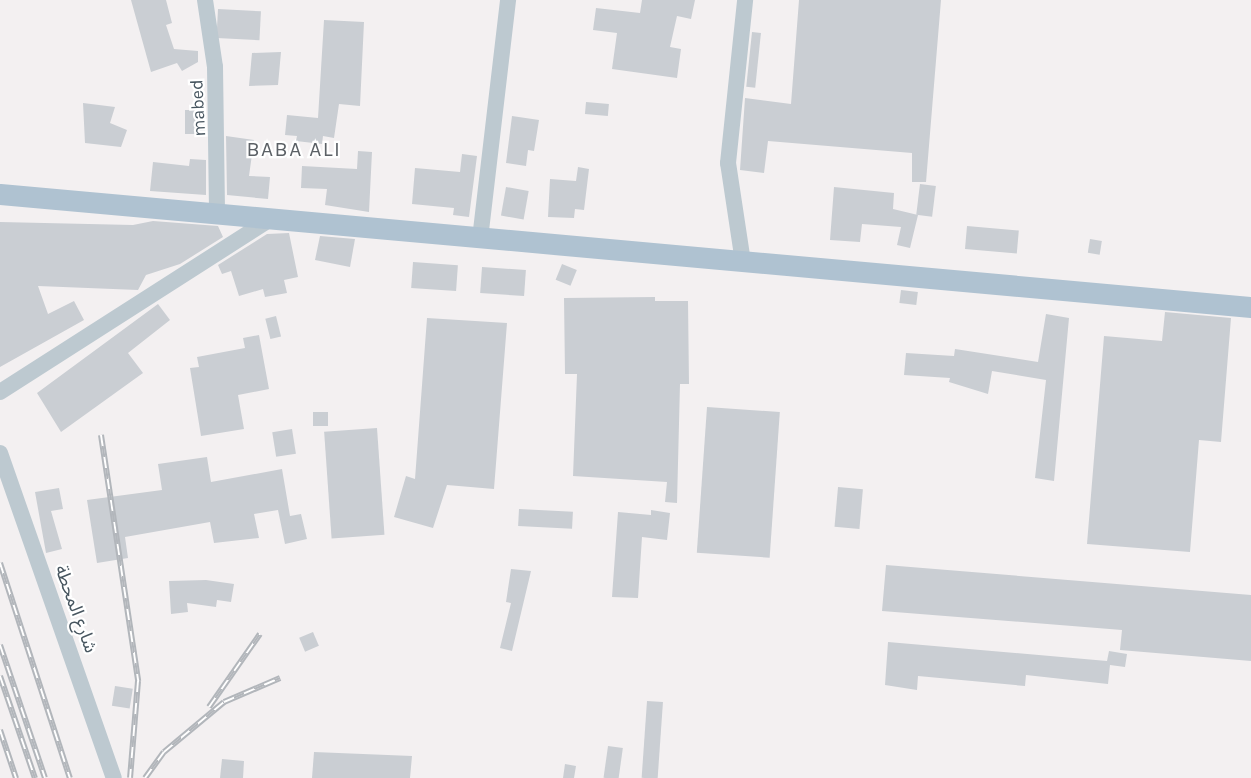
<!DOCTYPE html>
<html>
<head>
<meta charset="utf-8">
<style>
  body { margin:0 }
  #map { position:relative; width:1251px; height:778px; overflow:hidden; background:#f3f0f1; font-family:Karla,"Noto Sans Arabic",sans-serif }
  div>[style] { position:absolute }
  .building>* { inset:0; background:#caced3; transform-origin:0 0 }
  .minor>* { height:16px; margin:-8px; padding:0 8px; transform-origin:8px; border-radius:8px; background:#bdc9d0 }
  .major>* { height:21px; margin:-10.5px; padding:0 10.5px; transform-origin:10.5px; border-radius:10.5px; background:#afc2d1 }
  .rail>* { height:6px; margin-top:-3px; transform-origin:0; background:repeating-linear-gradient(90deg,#fff 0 11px,#b2b6bb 0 22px); box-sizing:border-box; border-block:2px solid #b2b6bb }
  span { translate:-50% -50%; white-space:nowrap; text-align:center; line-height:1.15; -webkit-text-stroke:4.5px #fff; paint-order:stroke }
  .street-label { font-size:18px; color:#47555f }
  .quarter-label { font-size:21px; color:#5c6166; letter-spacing:1.5px }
</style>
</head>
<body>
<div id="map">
  <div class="building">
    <i style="clip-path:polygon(131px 0,166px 0,172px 23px,166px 25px,174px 49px,198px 51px,198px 62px,182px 71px,177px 63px,151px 72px)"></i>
    <i style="clip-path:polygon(642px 0,695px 0,691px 19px,677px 16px,670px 47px,681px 49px,677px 78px,612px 69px,617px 33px,593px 30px,596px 8px,640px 13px)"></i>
    <i style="clip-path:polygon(799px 0,941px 0,926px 182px,912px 182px,912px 153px,768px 141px,764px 173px,740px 170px,745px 98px,791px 104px)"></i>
    <i style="left:218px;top:9px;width:43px;height:29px;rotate:3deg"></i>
    <i style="clip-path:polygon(324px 20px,364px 22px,360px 106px,339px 104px,334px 138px,323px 136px,322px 144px,296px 141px,297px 136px,285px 135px,287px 115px,318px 118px)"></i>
    <i style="left:752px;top:32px;width:9px;height:55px;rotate:6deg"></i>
    <i style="clip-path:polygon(281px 52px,278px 85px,249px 86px,252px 53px)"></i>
    <i style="left:586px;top:102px;width:23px;height:12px;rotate:5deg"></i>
    <i style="clip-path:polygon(83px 103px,115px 107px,110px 123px,127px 130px,121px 147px,85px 143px)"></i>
    <i style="left:185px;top:110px;width:20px;height:24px"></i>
    <i style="clip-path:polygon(512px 116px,539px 120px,534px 151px,528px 150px,526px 166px,506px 163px)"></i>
    <i style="clip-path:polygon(226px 136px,254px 140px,249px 176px,270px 177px,268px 199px,227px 195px)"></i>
    <i style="clip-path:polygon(358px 151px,372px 152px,369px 212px,325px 205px,327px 189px,301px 188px,302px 166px,357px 169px)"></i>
    <i style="clip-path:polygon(462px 154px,477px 156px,469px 217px,453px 215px,454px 208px,412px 204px,415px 168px,460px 172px)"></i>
    <i style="clip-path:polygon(190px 159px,206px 160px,206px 195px,150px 191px,153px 162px,189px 166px)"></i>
    <i style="clip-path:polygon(578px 167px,589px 169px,584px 210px,575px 209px,574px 218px,548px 217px,550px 179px,576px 181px)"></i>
    <i style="left:920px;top:184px;width:16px;height:31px;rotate:7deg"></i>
    <i style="left:506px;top:187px;width:23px;height:29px;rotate:10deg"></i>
    <i style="clip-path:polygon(834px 187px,894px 193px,893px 209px,918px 215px,910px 248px,897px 245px,901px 227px,862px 224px,860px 242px,830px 240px)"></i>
    <i style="clip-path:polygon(153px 221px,218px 226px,223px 237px,180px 264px,146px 275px,138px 290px,38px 286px,48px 314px,74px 301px,84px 320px,0 367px,0 222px,133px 225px)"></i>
    <i style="left:967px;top:226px;width:52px;height:23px;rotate:5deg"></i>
    <i style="clip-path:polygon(289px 233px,298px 277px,284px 280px,287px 293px,265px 297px,263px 289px,239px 296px,231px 271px,222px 274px,218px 265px,267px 234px)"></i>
    <i style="clip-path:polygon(320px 236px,355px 239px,350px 267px,315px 260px)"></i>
    <i style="left:1090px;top:239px;width:12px;height:14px;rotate:9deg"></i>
    <i style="left:413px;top:262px;width:45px;height:26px;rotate:4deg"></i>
    <i style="left:562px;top:264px;width:16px;height:17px;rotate:22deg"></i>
    <i style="left:482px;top:267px;width:44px;height:26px;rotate:4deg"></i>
    <i style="left:901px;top:290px;width:17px;height:13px;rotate:7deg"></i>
    <i style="clip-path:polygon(655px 297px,655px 301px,688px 301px,689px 384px,680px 384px,677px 503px,665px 502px,667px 482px,573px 476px,577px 374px,565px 374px,564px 298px)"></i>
    <i style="clip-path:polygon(158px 304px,170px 320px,128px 353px,143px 373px,61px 432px,37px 393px)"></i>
    <i style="clip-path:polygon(1165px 312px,1231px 318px,1221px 442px,1199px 440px,1190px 552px,1087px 544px,1104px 336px,1162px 341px)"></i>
    <i style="clip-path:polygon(1046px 314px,1069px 318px,1054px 481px,1035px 478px,1046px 380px,992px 371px,988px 394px,949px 382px,950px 378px,904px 375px,906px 353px,954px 356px,955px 349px,1038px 362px)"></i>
    <i style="left:276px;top:316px;width:21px;height:11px;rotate:76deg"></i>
    <i style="clip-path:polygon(427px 318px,507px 323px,494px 489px,447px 485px,433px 528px,394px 517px,406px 476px,415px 479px)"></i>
    <i style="clip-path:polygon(259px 335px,269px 389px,238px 395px,244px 429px,201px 436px,190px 368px,199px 367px,197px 357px,245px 348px,243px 338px)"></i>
    <i style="left:707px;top:407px;width:73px;height:146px;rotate:4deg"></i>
    <i style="left:328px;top:412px;width:14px;height:15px;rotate:90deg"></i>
    <i style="left:377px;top:428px;width:107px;height:53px;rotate:86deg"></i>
    <i style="left:292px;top:429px;width:25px;height:20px;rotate:81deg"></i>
    <i style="clip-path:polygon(207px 457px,211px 482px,282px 469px,290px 516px,301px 514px,307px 539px,285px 544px,278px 510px,254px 514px,259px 538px,214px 543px,210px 522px,125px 537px,128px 558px,97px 563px,87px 500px,162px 490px,158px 464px)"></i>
    <i style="left:838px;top:487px;width:25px;height:40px;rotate:5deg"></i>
    <i style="clip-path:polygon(59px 488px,63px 509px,51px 511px,62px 549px,46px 553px,35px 492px)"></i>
    <i style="left:519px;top:509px;width:54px;height:17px;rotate:3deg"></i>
    <i style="clip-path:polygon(651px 510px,670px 513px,667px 540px,642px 537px,638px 598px,612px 597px,618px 512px,651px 515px)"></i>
    <i style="clip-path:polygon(886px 565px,1251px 595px,1251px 661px,1120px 650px,1122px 630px,882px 611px)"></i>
    <i style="clip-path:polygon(511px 569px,531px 571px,512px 651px,500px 648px,511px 603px,506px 602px)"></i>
    <i style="clip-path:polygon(206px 580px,234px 584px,231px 602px,217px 600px,216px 607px,187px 603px,188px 612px,171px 614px,169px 581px)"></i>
    <i style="left:313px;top:632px;width:15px;height:15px;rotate:67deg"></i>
    <i style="clip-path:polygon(888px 642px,1107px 661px,1109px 651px,1127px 654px,1125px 667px,1110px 665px,1108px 684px,1026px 675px,1025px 686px,918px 676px,917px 690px,885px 685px)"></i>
    <i style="left:115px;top:686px;width:18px;height:20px;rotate:9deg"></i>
    <i style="left:647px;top:701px;width:16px;height:77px;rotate:4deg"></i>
    <i style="left:608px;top:746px;width:15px;height:32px;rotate:8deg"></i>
    <i style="clip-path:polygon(314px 752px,412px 756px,410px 778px,312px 778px)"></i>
    <i style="clip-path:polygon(222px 759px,244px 761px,243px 778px,220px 778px)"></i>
    <i style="clip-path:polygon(565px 764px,576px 766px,574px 778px,563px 778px)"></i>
  </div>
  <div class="minor">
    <i style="left:205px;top:0;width:68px;rotate:81.5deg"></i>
    <i style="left:215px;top:67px;width:147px;rotate:89.2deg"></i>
    <i style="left:480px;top:239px;width:241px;rotate:-83.3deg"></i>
    <i style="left:743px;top:262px;width:100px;rotate:-98.6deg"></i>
    <i style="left:728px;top:163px;width:164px;rotate:-84deg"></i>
    <i style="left:0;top:392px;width:321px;rotate:-32.6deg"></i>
    <i style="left:0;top:453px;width:344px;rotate:70.7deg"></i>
  </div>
  <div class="major">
    <i style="left:0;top:194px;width:1256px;rotate:5.16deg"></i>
  </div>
  <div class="rail">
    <i style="left:101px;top:435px;width:249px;rotate:81.4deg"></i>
    <i style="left:138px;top:681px;width:97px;rotate:94.7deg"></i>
    <i style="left:0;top:563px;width:226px;rotate:72deg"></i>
    <i style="left:0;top:645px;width:140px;rotate:71.3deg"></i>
    <i style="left:0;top:676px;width:108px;rotate:71.1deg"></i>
    <i style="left:209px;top:707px;width:89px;rotate:-55.1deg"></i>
    <i style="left:0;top:730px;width:51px;rotate:71.6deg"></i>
    <i style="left:145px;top:778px;width:32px;rotate:-54deg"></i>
    <i style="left:164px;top:752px;width:78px;rotate:-39.8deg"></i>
    <i style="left:224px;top:702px;width:61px;rotate:-23.2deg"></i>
  </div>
  <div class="street-label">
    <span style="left:198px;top:108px;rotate:-93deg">mabed</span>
    <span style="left:76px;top:609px;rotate:70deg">شارع المحطة</span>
  </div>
  <div class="quarter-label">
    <span style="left:294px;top:149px">BABA ALI</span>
  </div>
</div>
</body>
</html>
